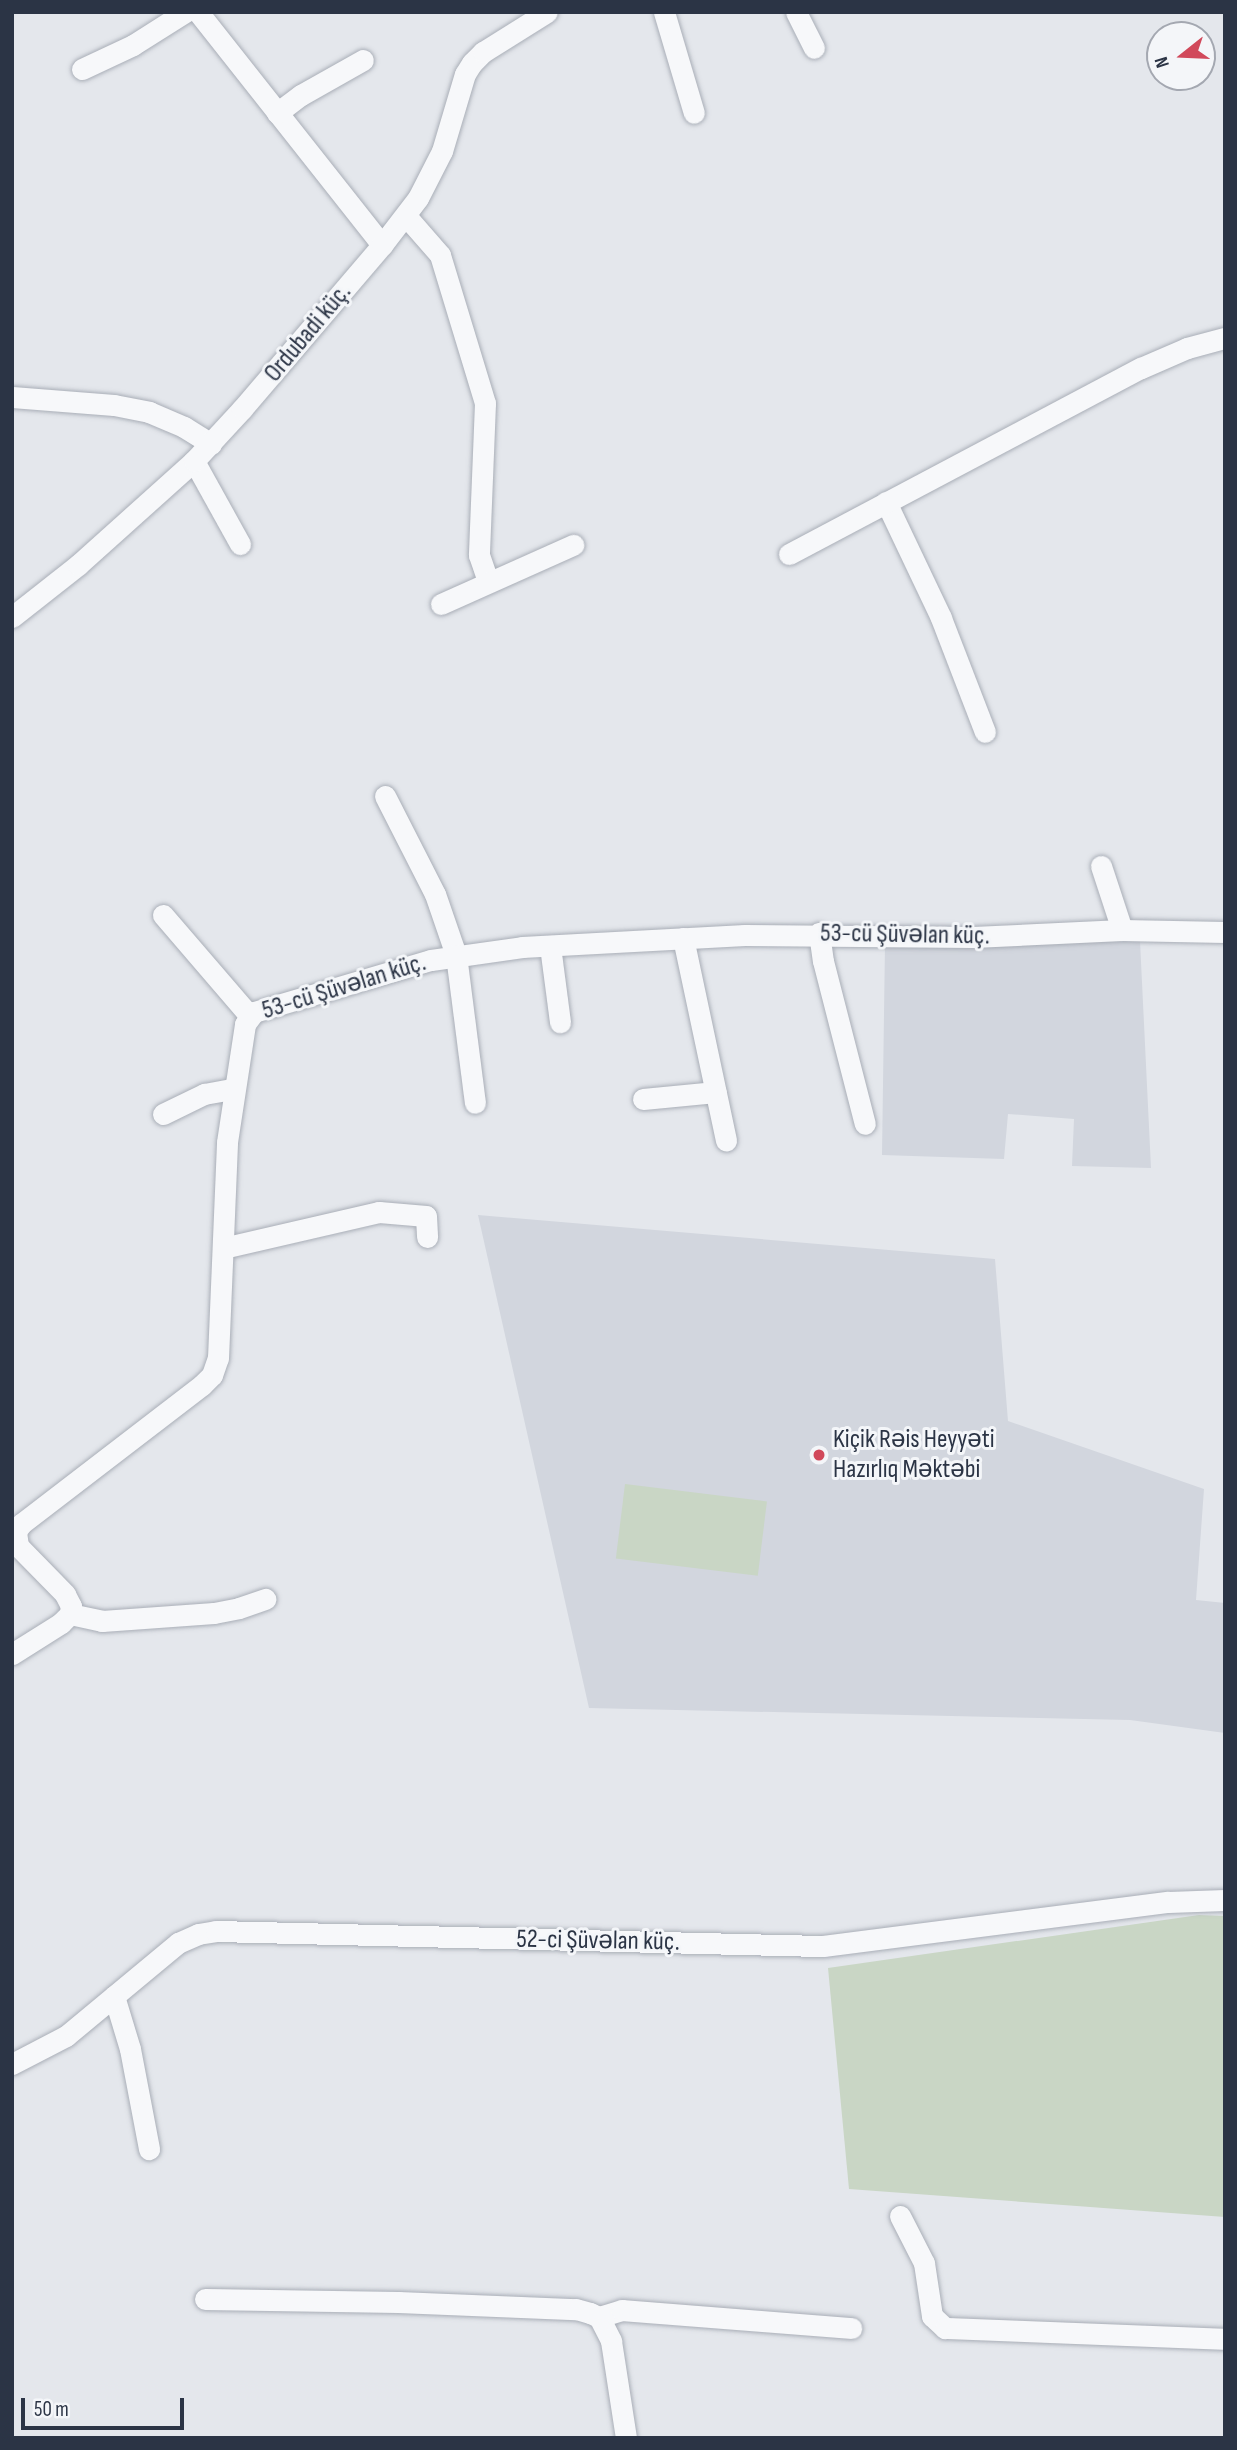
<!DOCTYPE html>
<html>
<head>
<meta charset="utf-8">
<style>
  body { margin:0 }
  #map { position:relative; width:1237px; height:2450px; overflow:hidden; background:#e4e7ec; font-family:"Sofia Sans Condensed",sans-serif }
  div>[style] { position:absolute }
  .built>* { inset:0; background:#d2d6de }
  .green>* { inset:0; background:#c9d6c5; transform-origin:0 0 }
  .roads { filter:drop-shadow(0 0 2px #a9aeb7) drop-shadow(0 0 2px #a9aeb7) }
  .minor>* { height:21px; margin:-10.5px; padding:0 10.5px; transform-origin:10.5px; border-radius:10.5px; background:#f7f8fa }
  .dots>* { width:19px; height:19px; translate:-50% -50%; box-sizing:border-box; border:4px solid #f4f6f9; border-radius:50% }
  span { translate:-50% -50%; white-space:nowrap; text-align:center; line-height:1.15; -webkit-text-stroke:6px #f4f6f9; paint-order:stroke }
  .street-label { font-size:26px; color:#2b3445 }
  .poi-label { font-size:26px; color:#2b3445 }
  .left { translate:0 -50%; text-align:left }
  .frame { position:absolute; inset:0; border:14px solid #2b3445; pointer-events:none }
  .north { position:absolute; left:1146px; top:21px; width:70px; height:70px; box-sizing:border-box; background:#f4f6f9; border:2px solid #a4a8b1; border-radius:50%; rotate:252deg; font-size:19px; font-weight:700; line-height:28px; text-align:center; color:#2b3445 }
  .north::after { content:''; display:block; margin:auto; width:24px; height:32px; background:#d1495b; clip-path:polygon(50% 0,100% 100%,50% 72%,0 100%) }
  .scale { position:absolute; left:21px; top:2398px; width:163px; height:32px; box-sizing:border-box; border:4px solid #2b3445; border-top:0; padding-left:9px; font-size:21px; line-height:24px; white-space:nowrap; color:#2b3445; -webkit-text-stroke:5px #f4f6f9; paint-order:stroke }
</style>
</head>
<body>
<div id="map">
  <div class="built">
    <i style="clip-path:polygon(1140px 941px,1151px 1168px,1072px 1166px,1074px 1119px,1008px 1114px,1004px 1159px,882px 1155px,885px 944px)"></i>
    <i style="clip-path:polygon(478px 1215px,995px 1259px,1008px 1421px,1204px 1489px,1196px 1600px,1225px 1603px,1225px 1733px,1130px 1720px,589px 1708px)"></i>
  </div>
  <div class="green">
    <i style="left:625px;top:1484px;width:143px;height:75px;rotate:7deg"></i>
    <i style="clip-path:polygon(1199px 1915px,1225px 1916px,1225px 2217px,849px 2189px,828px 1968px)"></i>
  </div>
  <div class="roads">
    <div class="minor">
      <i style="left:198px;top:12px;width:297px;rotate:51.7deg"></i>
      <i style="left:664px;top:12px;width:105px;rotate:73.5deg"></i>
      <i style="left:796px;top:12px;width:40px;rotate:63.4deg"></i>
      <i style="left:82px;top:69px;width:56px;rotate:-25.2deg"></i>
      <i style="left:133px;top:45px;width:62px;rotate:-32.4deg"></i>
      <i style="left:277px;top:113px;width:30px;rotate:-37deg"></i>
      <i style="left:301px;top:95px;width:71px;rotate:-29.4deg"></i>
      <i style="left:406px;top:216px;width:52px;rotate:48.9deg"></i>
      <i style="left:440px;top:255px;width:155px;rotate:73.1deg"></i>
      <i style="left:485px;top:403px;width:152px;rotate:92.3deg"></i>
      <i style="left:479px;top:555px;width:28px;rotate:71deg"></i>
      <i style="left:12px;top:397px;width:102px;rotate:4.5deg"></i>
      <i style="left:114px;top:405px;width:36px;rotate:11deg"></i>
      <i style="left:149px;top:412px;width:38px;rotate:23deg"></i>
      <i style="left:184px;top:427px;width:32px;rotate:32deg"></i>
      <i style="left:194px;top:461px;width:95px;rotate:61deg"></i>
      <i style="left:886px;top:502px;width:128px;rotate:64.6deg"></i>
      <i style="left:941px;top:618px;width:122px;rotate:68.9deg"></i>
      <i style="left:789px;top:554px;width:398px;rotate:-27.9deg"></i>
      <i style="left:1141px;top:368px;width:50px;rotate:-23.5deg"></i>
      <i style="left:1187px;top:348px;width:39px;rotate:-15deg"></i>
      <i style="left:441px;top:604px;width:145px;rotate:-24.1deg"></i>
      <i style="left:12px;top:617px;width:84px;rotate:-38.2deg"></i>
      <i style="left:78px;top:565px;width:156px;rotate:-41.9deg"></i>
      <i style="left:194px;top:461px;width:71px;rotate:-47.3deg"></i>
      <i style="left:242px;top:409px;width:216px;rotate:-49.5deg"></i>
      <i style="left:382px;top:245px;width:59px;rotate:-52.5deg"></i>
      <i style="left:418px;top:198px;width:53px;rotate:-62.9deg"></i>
      <i style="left:442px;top:151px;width:80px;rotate:-73.4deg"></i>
      <i style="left:465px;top:74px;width:13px;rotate:-58deg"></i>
      <i style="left:472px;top:63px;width:16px;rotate:-45deg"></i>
      <i style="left:483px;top:52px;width:75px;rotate:-32deg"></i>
      <i style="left:385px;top:796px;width:110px;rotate:63deg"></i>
      <i style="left:435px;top:894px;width:65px;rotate:71deg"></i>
      <i style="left:456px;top:955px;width:149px;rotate:82.7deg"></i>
      <i style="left:1101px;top:866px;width:67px;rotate:71.8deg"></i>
      <i style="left:163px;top:915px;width:133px;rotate:49.3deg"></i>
      <i style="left:819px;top:933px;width:28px;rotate:82deg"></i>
      <i style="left:823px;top:961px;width:168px;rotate:75.6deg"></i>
      <i style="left:683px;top:938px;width:207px;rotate:78deg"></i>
      <i style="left:550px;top:946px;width:77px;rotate:82.5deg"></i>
      <i style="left:643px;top:1099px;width:73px;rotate:-5.5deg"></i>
      <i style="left:163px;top:1114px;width:46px;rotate:-26deg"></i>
      <i style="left:204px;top:1094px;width:29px;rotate:-10deg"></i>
      <i style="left:223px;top:1248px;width:160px;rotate:-13deg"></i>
      <i style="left:379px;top:1212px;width:47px;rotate:4.9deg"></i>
      <i style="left:426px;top:1216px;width:21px;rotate:87deg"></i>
      <i style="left:70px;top:1614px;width:33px;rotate:12deg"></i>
      <i style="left:102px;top:1621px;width:112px;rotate:-4.1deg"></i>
      <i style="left:214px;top:1613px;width:25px;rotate:-11deg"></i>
      <i style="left:239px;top:1608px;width:28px;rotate:-19deg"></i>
      <i style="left:12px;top:1654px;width:58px;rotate:-32.3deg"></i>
      <i style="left:61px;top:1623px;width:13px;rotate:-45deg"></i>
      <i style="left:70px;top:1614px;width:8px;rotate:-83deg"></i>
      <i style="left:71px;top:1606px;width:13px;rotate:-117deg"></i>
      <i style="left:65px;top:1594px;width:67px;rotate:-134.4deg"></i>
      <i style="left:18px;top:1546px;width:15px;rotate:-98deg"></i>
      <i style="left:16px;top:1531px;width:9px;rotate:-54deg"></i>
      <i style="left:21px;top:1524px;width:228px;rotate:-37.5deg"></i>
      <i style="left:202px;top:1385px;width:14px;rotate:-45deg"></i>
      <i style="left:212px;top:1375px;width:18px;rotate:-71deg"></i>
      <i style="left:218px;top:1358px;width:216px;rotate:-87.6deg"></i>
      <i style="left:227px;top:1142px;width:119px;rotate:-81.3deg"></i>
      <i style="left:245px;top:1024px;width:15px;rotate:-53deg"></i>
      <i style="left:254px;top:1012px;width:184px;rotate:-16.4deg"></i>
      <i style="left:431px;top:960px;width:92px;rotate:-8.1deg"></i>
      <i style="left:522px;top:947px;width:223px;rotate:-3.1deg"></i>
      <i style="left:745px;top:935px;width:228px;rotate:0.5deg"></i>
      <i style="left:973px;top:937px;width:149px;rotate:-2.7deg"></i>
      <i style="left:1122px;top:930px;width:103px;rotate:1.1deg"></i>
      <i style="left:114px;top:1996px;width:55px;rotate:73.2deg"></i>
      <i style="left:130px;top:2049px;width:102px;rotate:79.2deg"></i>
      <i style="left:12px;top:2064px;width:61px;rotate:-27.4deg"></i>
      <i style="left:66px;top:2036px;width:146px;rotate:-39.7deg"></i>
      <i style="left:178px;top:1943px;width:22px;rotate:-24deg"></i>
      <i style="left:198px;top:1934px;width:18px;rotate:-9deg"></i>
      <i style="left:216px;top:1931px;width:607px;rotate:1.42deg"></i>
      <i style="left:823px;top:1946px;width:348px;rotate:-7.3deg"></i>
      <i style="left:1168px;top:1902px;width:57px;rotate:-2deg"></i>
      <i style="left:900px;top:2216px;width:53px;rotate:62.9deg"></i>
      <i style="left:924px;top:2263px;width:54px;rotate:81.4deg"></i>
      <i style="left:932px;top:2316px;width:18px;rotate:43deg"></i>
      <i style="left:945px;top:2328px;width:280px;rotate:2.2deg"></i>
      <i style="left:205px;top:2299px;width:193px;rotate:0.9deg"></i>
      <i style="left:398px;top:2302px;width:178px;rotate:2.3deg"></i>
      <i style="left:576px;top:2309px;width:15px;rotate:16deg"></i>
      <i style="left:590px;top:2313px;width:10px;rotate:24deg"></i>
      <i style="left:599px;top:2317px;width:27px;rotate:63deg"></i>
      <i style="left:611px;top:2341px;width:98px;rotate:81.2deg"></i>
      <i style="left:599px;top:2317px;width:24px;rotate:-17deg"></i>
      <i style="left:622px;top:2310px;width:230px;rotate:4.5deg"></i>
    </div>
  </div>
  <div class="dots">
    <i style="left:819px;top:1455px;background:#d1495b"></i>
  </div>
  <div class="street-label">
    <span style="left:308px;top:333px;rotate:-50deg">Ordubadi küç.</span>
    <span style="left:905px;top:935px;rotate:1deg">53-cü Şüvəlan küç.</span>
    <span style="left:344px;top:987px;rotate:-17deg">53-cü Şüvəlan küç.</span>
    <span style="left:598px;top:1941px;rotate:1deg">52-ci Şüvəlan küç.</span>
  </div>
  <div class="poi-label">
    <span class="left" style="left:833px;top:1455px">Kiçik Rəis Heyyəti<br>Hazırlıq Məktəbi</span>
  </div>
  <div class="frame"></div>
  <div class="north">N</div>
  <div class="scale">50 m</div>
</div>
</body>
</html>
